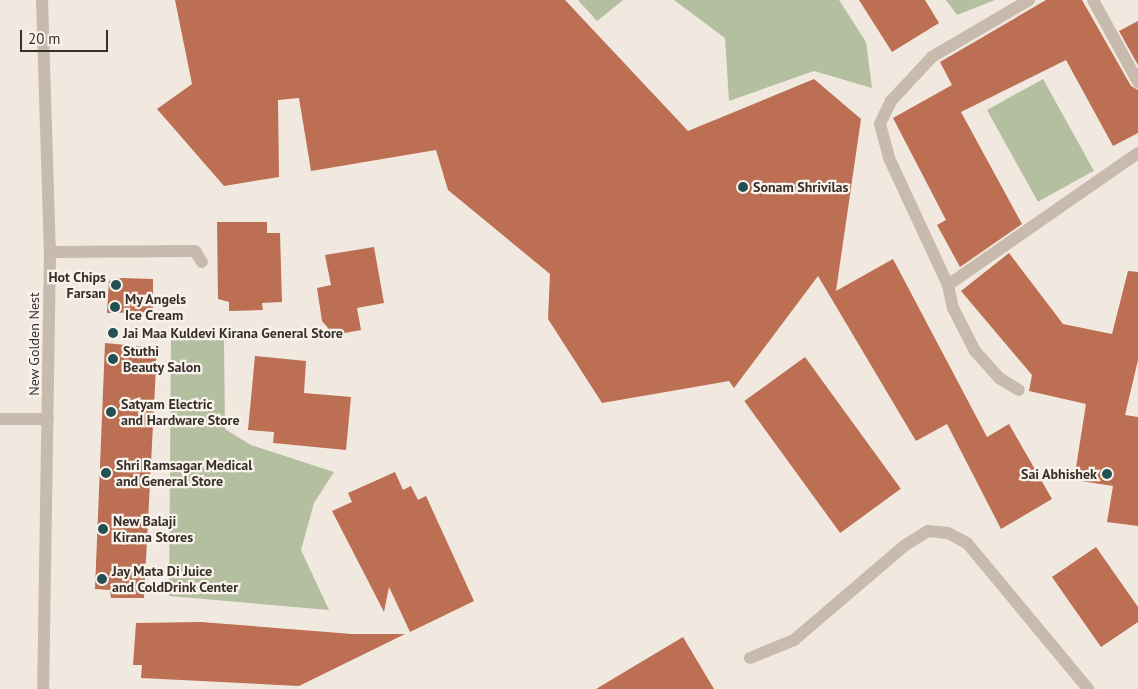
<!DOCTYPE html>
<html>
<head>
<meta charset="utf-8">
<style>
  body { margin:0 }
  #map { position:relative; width:1138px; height:689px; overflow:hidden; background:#f1e9df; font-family:"PT Sans",sans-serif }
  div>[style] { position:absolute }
  .green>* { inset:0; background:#b4bfa0; transform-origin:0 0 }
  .building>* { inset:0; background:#bc6f53; transform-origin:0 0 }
  .street>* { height:12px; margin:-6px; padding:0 6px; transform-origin:6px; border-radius:6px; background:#c8baac }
  .dots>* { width:14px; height:14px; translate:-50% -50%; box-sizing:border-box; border:2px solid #f9f3ec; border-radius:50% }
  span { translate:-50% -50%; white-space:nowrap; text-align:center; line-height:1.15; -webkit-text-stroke:4.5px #f9f3ec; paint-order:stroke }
  .poi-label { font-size:14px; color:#372f2a; font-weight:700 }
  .left { translate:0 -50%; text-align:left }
  .right { translate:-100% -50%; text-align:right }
  .street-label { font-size:14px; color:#372f2a }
  .scale { position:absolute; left:20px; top:30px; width:88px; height:22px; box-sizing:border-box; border:2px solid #372f2a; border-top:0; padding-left:6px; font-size:15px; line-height:18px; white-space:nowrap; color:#372f2a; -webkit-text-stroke:4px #f9f3ec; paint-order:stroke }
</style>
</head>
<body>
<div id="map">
  <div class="green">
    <i style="clip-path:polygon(578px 0,623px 0,597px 21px)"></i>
    <i style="clip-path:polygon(674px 0,839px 0,866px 42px,872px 88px,814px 71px,729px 101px,725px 38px)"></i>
    <i style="clip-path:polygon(946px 0,995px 0,957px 15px)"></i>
    <i style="left:1043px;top:79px;width:105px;height:64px;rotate:61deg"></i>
    <i style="clip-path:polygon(224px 339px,225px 429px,251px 445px,334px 472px,314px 503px,301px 550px,329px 610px,169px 596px,171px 340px)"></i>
  </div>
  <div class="building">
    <i style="clip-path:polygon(175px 0,565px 0,688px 131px,814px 79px,861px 119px,836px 291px,893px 259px,987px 437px,1009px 424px,1052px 499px,1001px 529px,947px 424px,916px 441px,818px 276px,734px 388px,729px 381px,602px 403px,548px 319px,550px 274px,448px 190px,436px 150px,311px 171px,299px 98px,278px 100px,279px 177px,224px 186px,157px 109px,192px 84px)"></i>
    <i style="clip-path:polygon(859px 0,925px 0,939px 23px,892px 52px)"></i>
    <i style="clip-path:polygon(1046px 0,1082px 0,1131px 86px,1138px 90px,1138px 133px,1113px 146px,1066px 60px,961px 112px,1022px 224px,960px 267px,937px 225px,946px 220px,893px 118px,952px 85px,940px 62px)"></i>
    <i style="clip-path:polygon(1138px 21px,1138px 65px,1119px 31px)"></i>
    <i style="clip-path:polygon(217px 222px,267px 222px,267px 233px,280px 233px,282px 302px,262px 303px,263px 310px,229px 311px,229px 302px,218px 299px)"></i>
    <i style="clip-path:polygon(374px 247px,384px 303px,357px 308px,361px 330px,334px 335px,322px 321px,317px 288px,331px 285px,325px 255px)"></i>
    <i style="clip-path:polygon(1009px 253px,1063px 324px,1112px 334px,1128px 271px,1138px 272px,1138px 360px,1125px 415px,1138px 417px,1138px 526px,1107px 522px,1113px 486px,1074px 480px,1086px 404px,1029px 391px,1032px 375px,961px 291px)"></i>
    <i style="clip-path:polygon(121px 278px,153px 279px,153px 312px,107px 313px,109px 281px)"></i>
    <i style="clip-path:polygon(105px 343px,157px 348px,144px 598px,111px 598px,110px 590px,95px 589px)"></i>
    <i style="clip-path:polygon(255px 356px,306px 361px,304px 393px,351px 397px,346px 450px,273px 443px,274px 432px,248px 430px)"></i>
    <i style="left:805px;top:357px;width:163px;height:75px;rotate:54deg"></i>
    <i style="clip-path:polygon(395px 472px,403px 490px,411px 486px,418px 500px,426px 496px,474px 601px,410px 632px,389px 587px,384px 612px,332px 511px,352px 502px,348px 493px)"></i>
    <i style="clip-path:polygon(1096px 547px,1138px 607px,1138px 622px,1101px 647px,1052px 577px)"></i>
    <i style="clip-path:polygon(201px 622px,352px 634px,405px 634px,299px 686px,141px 678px,142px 665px,133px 665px,136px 623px)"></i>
    <i style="clip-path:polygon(683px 637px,714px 689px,596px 689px)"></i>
  </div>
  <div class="street">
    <i style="left:42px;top:0;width:252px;rotate:88.2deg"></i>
    <i style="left:50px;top:252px;width:437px;rotate:90.9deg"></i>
    <i style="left:1029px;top:0;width:113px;rotate:149.6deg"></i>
    <i style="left:932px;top:57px;width:60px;rotate:133deg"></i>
    <i style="left:891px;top:101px;width:25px;rotate:116deg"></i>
    <i style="left:880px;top:124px;width:35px;rotate:75deg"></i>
    <i style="left:889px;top:158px;width:140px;rotate:65.1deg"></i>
    <i style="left:948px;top:285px;width:231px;rotate:-34.8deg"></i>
    <i style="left:1093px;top:0;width:94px;rotate:61.2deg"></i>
    <i style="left:50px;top:252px;width:145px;rotate:-0.4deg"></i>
    <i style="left:195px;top:251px;width:13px;rotate:58deg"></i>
    <i style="left:948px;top:285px;width:24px;rotate:78deg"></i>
    <i style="left:953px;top:308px;width:48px;rotate:62.9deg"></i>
    <i style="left:975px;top:351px;width:36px;rotate:48deg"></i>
    <i style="left:999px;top:378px;width:23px;rotate:31deg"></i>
    <i style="left:0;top:419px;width:48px"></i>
    <i style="left:750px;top:658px;width:48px;rotate:-22.2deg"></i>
    <i style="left:794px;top:640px;width:145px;rotate:-40.5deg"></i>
    <i style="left:904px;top:546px;width:28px;rotate:-32deg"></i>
    <i style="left:928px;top:531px;width:20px;rotate:6deg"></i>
    <i style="left:948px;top:533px;width:21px;rotate:28deg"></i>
    <i style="left:967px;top:543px;width:190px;rotate:50.3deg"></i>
  </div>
  <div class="dots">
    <i style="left:743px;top:187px;background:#235055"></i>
    <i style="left:116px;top:285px;background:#235055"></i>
    <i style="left:115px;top:307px;background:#235055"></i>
    <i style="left:113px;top:333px;background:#235055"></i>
    <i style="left:113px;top:359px;background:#235055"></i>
    <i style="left:111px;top:412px;background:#235055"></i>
    <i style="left:106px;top:473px;background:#235055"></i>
    <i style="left:1107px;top:474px;background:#235055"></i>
    <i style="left:103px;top:529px;background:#235055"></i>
    <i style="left:102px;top:579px;background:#235055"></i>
  </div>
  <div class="poi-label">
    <span class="left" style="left:753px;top:187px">Sonam Shrivilas</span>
    <span class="right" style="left:106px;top:285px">Hot Chips<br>Farsan</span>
    <span class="left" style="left:125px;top:307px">My Angels<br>Ice Cream</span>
    <span class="left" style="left:123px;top:333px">Jai Maa Kuldevi Kirana General Store</span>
    <span class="left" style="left:123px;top:359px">Stuthi<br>Beauty Salon</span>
    <span class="left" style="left:121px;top:412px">Satyam Electric<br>and Hardware Store</span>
    <span class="left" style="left:116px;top:473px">Shri Ramsagar Medical<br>and General Store</span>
    <span class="right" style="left:1097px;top:474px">Sai Abhishek</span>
    <span class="left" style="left:113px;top:529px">New Balaji<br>Kirana Stores</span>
    <span class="left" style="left:112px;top:579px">Jay Mata Di Juice<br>and ColdDrink Center</span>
  </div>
  <div class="street-label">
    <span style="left:34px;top:344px;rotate:-90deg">New Golden Nest</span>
  </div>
  <div class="scale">20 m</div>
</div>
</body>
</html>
